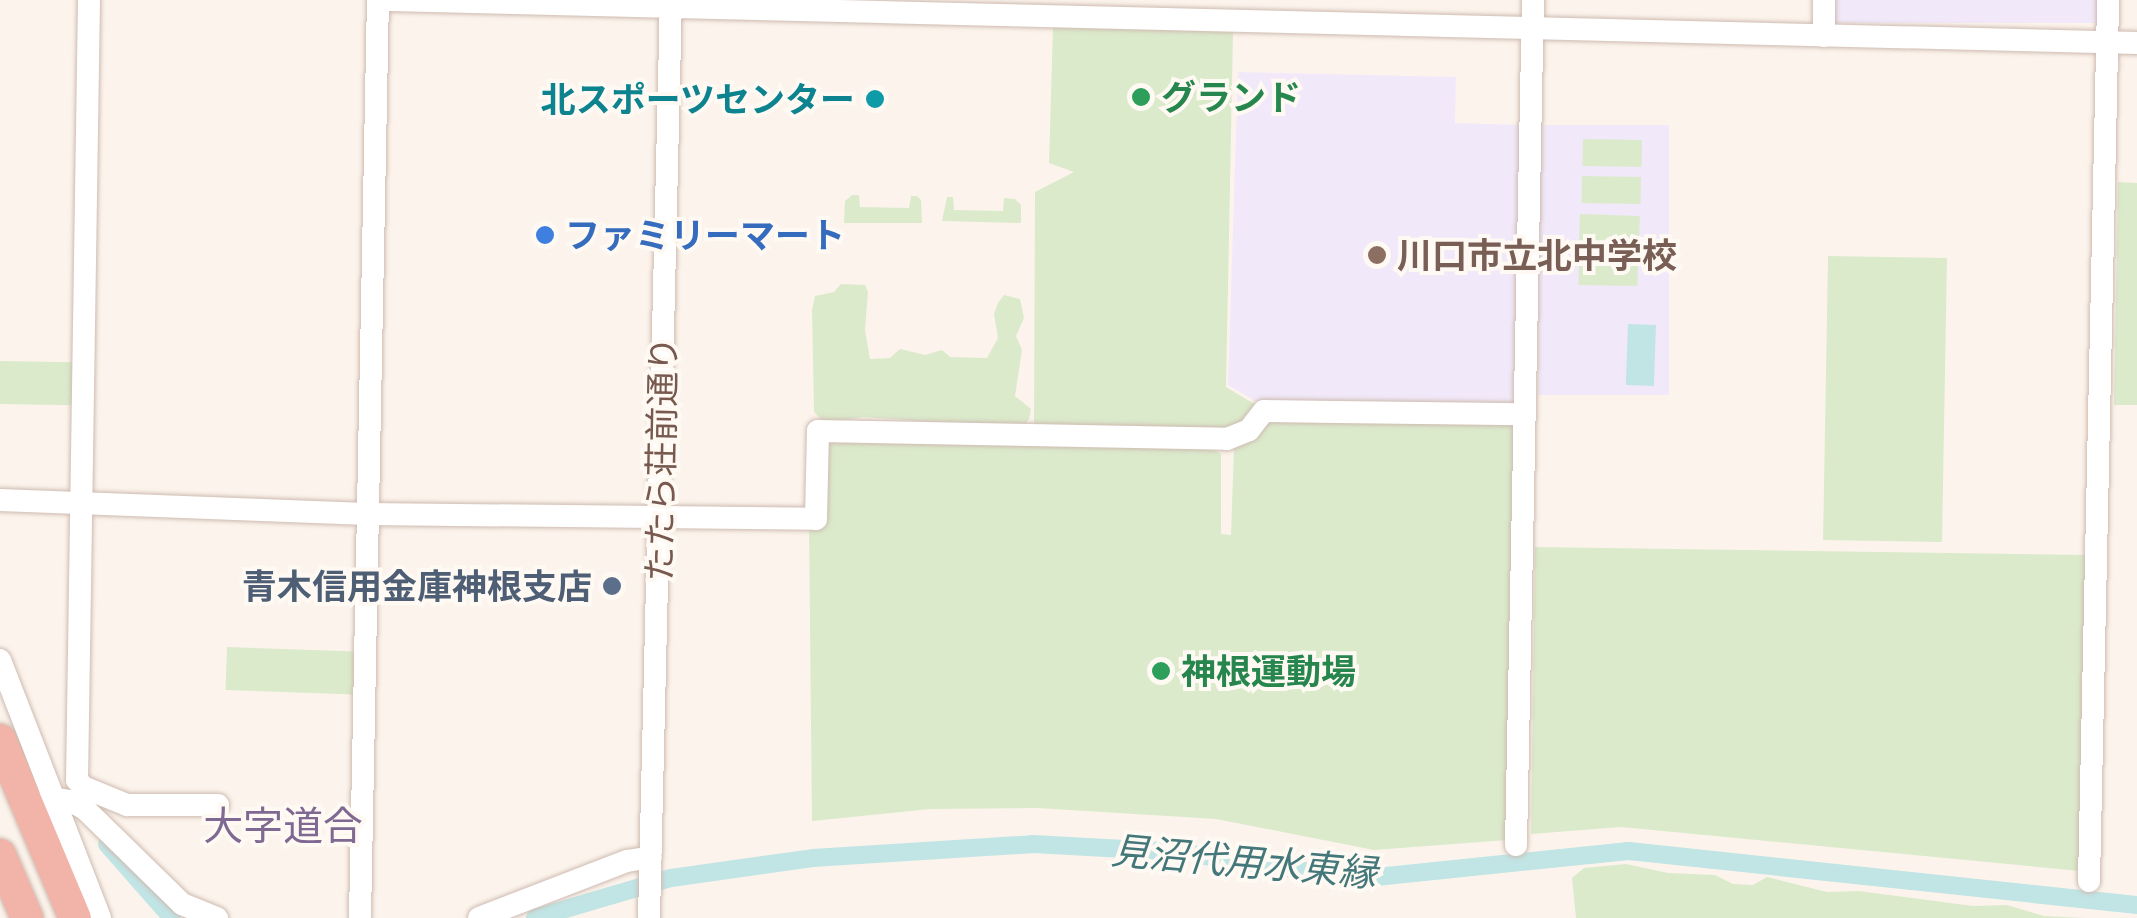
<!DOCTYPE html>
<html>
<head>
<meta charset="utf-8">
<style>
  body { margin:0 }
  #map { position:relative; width:2137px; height:918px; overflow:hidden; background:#fcf4ec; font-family:Manrope,"Noto Sans JP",sans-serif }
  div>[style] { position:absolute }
  .education>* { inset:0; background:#f1e9f9; transform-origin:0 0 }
  .green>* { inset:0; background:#dbeacb; transform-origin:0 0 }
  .water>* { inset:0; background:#c1e4e5; transform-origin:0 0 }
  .canal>* { height:18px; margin:-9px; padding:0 9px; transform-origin:9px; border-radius:9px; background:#c1e4e5 }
  .roads { filter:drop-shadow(0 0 2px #cebbb1) drop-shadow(0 0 2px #cebbb1) }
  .minor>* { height:22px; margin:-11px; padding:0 11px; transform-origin:11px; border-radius:11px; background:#fff }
  .highway>* { height:32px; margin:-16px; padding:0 16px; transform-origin:16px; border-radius:16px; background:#f2b3a8 }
  .dots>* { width:28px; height:28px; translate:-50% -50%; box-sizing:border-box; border:5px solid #fef9f3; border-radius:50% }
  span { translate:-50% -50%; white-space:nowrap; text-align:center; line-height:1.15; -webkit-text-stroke:8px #fef9f3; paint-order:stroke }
  .leisure-label { font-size:35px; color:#27864d; font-weight:700 }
  .left { translate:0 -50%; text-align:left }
  .culture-label { font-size:35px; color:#0d838f; font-weight:700 }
  .right { translate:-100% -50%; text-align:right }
  .shop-label { font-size:35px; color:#366cbe; font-weight:700 }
  .education-label { font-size:35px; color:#785e54; font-weight:700 }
  .street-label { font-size:35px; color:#77594f }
  .service-label { font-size:35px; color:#4e5e75; font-weight:700 }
  .water-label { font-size:38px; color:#43777a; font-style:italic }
  .quarter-label { font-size:40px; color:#7f6892 }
</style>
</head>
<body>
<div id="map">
  <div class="education">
    <i style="left:1830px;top:0;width:271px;height:23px"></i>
    <i style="clip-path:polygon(1238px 72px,1456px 77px,1455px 123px,1524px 125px,1517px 407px,1255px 401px,1228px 385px)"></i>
    <i style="left:1538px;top:125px;width:131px;height:270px"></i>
  </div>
  <div class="green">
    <i style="clip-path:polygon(1053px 27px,1233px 32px,1226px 387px,1256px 405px,1235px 431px,1034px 427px,1035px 192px,1074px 172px,1049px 163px)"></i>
    <i style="left:1583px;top:139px;width:59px;height:27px;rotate:1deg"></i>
    <i style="left:1582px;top:176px;width:59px;height:27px;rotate:1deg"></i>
    <i style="clip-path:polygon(2118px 182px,2137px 183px,2137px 405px,2114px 405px)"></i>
    <i style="clip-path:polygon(852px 195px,859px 195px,860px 207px,909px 208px,911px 196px,917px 196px,921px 200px,922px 223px,844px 223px,845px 201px)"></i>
    <i style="clip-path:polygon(947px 197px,953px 197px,954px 210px,1003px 211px,1004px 198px,1015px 199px,1021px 205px,1021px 223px,942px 221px)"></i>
    <i style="left:1580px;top:214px;width:60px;height:28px;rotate:2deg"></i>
    <i style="left:1828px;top:256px;width:119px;height:284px;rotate:1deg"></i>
    <i style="left:1579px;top:258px;width:59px;height:27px;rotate:1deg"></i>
    <i style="clip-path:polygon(841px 284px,865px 285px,868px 292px,865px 330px,870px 359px,890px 358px,900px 349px,925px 355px,942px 350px,950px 357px,987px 358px,998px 338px,994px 314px,998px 303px,1004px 295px,1020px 299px,1024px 318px,1016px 336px,1022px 350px,1015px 396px,1031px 409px,1029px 419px,1022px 428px,863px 417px,826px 424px,814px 412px,812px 310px,815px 296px,834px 292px)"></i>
    <i style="left:0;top:361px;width:73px;height:43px;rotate:1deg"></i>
    <i style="clip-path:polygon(1275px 415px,1509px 416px,1518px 430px,1507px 840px,1374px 850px,1216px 819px,1037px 808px,931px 809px,812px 821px,809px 526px,825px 450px,835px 440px,1211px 448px,1221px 454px,1221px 534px,1231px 535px,1234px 448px)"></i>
    <i style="clip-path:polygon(1535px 547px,2090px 555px,2080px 871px,1621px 827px,1531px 834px)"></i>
    <i style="left:227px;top:647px;width:128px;height:43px;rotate:2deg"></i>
    <i style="clip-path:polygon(1626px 864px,1668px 873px,1715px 875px,1733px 884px,1753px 885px,1767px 877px,1827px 892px,1859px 891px,1973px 906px,2007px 905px,2044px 916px,2085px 918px,1576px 918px,1572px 878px,1584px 868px)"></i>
  </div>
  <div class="water">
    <i style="left:1628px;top:324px;width:28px;height:61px;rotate:2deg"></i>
  </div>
  <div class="canal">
    <i style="left:107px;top:844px;width:98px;rotate:48.7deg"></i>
    <i style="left:535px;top:918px;width:142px;rotate:-16.4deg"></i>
    <i style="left:671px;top:878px;width:143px;rotate:-8deg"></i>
    <i style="left:813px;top:858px;width:220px;rotate:-3.6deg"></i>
    <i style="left:1033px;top:844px;width:146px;rotate:3.1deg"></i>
    <i style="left:1179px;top:852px;width:180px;rotate:8.6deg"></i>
    <i style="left:1357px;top:879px;width:273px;rotate:-5.9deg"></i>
    <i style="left:1629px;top:851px;width:511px;rotate:6.07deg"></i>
  </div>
  <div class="roads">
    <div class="minor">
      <i style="left:89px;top:0;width:780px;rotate:90.88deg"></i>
      <i style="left:77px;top:780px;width:9px;rotate:49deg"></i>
      <i style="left:83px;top:787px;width:48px;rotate:22.2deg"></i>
      <i style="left:127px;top:805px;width:91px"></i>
      <i style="left:390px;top:0;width:1748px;rotate:1.41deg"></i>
      <i style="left:1824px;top:36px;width:36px;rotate:-90deg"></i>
      <i style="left:0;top:500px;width:367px;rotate:2.2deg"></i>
      <i style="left:367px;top:514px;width:449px;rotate:0.6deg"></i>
      <i style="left:816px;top:519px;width:88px;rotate:-88.7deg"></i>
      <i style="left:818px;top:431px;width:409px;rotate:1.1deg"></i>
      <i style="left:1227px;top:439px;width:24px;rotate:-22deg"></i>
      <i style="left:1249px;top:430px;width:24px;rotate:-52deg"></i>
      <i style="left:1264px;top:411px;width:260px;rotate:0.7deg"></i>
      <i style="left:0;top:660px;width:277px;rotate:68.8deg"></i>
      <i style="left:49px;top:798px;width:22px;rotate:8deg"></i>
      <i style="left:71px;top:801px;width:16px;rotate:30deg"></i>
      <i style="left:85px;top:809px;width:136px;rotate:44.4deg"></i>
      <i style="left:182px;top:904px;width:38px;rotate:22deg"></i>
      <i style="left:1516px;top:845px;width:845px;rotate:-88.85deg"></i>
      <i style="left:2089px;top:881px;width:881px;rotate:-88.76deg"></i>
      <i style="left:360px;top:918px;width:918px;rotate:-88.88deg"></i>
      <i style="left:479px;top:918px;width:159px;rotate:-21.1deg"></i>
      <i style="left:627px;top:861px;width:24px;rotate:-9deg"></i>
      <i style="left:649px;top:918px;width:918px;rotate:-88.63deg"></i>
    </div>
    <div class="highway">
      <i style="left:0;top:740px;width:193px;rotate:67.2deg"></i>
      <i style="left:0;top:855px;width:69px;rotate:66.8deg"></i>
    </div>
  </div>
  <div class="dots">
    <i style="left:1141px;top:97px;background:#2e9e5b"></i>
    <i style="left:875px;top:99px;background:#0f9aa8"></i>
    <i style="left:545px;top:235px;background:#3f7fe0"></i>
    <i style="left:1377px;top:255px;background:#8d6e63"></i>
    <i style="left:612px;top:586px;background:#5c6f8a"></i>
    <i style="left:1161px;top:671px;background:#2e9e5b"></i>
  </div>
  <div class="leisure-label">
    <span class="left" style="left:1161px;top:97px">グランド</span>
    <span class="left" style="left:1181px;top:671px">神根運動場</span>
  </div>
  <div class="culture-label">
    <span class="right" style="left:855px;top:99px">北スポーツセンター</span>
  </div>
  <div class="shop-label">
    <span class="left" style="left:565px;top:235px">ファミリーマート</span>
  </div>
  <div class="education-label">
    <span class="left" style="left:1397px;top:255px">川口市立北中学校</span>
  </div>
  <div class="street-label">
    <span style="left:661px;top:459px;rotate:-89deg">たたら荘前通り</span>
  </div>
  <div class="service-label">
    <span class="right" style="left:592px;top:586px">青木信用金庫神根支店</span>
  </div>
  <div class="water-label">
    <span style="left:1244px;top:861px;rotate:5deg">見沼代用水東縁</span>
  </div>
  <div class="quarter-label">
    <span style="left:283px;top:825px">大字道合</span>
  </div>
</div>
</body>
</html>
